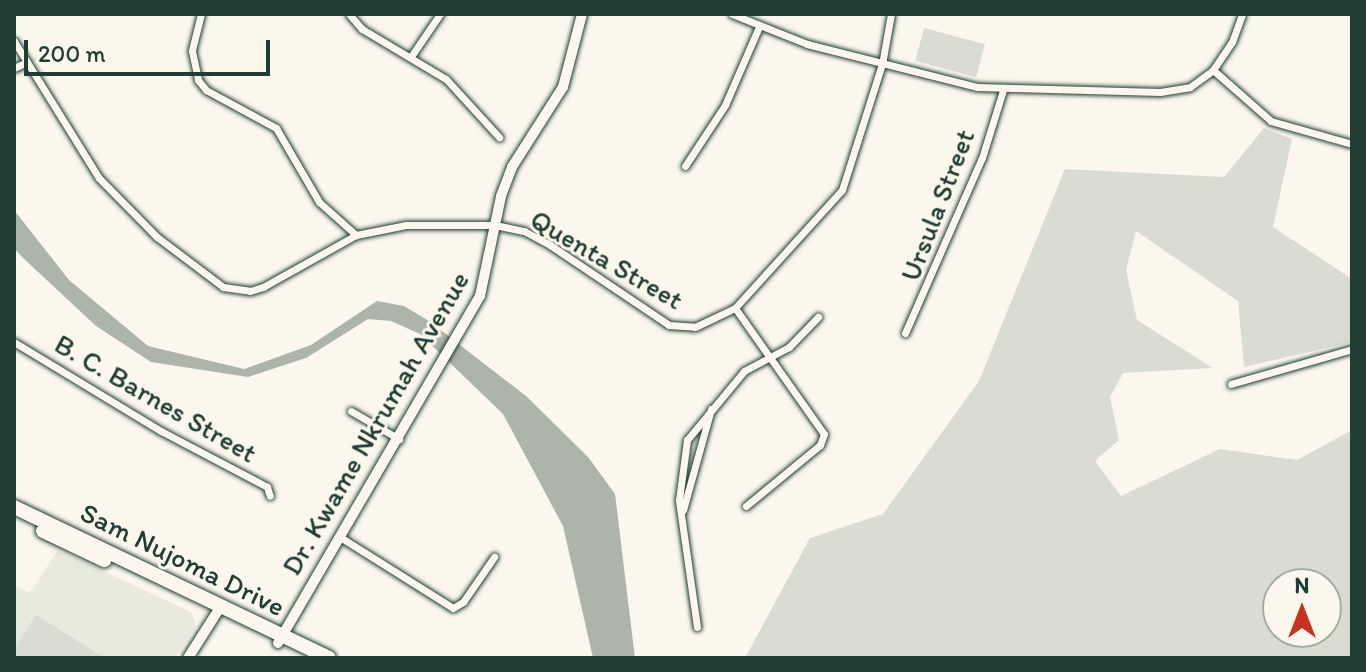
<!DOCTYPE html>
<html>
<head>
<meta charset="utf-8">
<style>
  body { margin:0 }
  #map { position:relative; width:1366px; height:672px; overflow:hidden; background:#fbf7ec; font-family:Itim,sans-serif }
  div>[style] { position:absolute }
  .built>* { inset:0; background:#eae9de }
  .green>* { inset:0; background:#dbdcd1; transform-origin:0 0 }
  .water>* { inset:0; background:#adb4aa }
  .roads { filter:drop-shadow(0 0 2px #1f3d34) drop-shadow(0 0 2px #1f3d34) }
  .street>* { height:7px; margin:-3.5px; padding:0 3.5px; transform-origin:3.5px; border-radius:3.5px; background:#fbf7ec }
  .secondary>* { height:10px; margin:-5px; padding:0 5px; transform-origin:5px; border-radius:5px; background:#fbf7ec }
  .highway>* { height:14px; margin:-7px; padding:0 7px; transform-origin:7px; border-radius:7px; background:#fbf7ec }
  span { translate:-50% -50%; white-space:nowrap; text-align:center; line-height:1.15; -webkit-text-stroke:6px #fbf7ec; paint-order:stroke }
  .street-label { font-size:28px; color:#1f3d34 }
  .frame { position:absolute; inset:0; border:16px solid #1f3d34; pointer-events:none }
  .north { position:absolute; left:1262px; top:568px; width:80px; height:80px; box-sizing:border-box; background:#fbf7ec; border:2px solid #a3ada2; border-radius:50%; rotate:0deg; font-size:22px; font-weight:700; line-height:32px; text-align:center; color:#1f3d34 }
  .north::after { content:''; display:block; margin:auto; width:28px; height:36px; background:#c8321e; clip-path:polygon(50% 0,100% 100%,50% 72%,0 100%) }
  .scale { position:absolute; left:24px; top:40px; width:246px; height:36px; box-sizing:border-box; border:4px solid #1f3d34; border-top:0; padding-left:10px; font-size:24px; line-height:28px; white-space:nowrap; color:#1f3d34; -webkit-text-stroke:6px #fbf7ec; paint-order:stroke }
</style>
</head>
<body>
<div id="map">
  <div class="built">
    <i style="clip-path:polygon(58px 550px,191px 612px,196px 626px,175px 658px,14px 658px,14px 585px,30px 593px)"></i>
  </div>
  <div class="green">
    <i style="left:924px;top:28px;width:63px;height:34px;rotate:15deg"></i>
    <i style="clip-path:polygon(evenodd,1264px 128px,1292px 139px,1273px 227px,1352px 279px,1352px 342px,1244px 367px,1238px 301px,1136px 231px,1126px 270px,1137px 320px,1213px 368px,1123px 373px,1110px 397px,1119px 440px,1095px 461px,1121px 496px,1220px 449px,1297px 460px,1352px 430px,1352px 658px,745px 658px,810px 538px,883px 514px,979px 381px,1065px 169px,1224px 177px,1264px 128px,1278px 584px,1326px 584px,1326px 632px,1278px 632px,1278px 584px)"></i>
    <i style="clip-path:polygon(36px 615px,105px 658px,14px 658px,14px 649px)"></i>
  </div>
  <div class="water">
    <i style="clip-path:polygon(14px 210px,69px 280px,148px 346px,244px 369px,311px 345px,377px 301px,404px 306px,429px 321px,526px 396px,588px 457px,615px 494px,635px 658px,593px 658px,563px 526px,503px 414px,420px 334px,391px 321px,368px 319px,306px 358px,248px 377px,151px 362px,96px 326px,21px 256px,14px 248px)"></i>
  </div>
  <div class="roads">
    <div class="street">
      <i style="left:201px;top:14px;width:38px;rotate:104deg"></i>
      <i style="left:192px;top:51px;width:30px;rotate:78deg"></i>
      <i style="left:198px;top:80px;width:13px;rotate:51deg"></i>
      <i style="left:206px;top:90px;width:80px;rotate:28.5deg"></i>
      <i style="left:276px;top:128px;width:86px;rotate:59.8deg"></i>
      <i style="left:319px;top:202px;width:50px;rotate:41.7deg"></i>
      <i style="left:349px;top:14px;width:20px;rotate:49deg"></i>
      <i style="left:362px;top:29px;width:98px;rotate:30.8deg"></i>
      <i style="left:446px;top:79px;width:79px;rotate:47.6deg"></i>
      <i style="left:732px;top:14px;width:81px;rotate:21.8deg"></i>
      <i style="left:807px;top:44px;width:175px;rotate:14.2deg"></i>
      <i style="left:977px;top:87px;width:183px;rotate:1.6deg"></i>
      <i style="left:1160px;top:92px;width:30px;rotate:-9deg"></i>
      <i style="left:1190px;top:87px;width:29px;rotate:-36deg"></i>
      <i style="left:1213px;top:70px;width:34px;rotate:-56deg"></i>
      <i style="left:1232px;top:42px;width:30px;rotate:-70deg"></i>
      <i style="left:14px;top:41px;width:161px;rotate:58.2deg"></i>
      <i style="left:99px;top:178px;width:83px;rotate:45.5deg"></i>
      <i style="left:157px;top:237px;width:83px;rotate:37.1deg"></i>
      <i style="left:223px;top:287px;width:27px;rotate:8deg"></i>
      <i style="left:250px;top:291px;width:14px;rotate:-17deg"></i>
      <i style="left:263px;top:287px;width:107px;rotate:-29.2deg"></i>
      <i style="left:356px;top:235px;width:51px;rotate:-11.3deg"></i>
      <i style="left:406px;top:225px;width:89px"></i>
      <i style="left:495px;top:225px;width:30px;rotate:12deg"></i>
      <i style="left:524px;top:231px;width:30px;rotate:28deg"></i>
      <i style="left:550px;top:245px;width:143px;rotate:33.9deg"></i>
      <i style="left:669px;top:325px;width:26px;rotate:4deg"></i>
      <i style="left:695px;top:327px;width:44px;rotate:-25.4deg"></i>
      <i style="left:735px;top:308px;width:159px;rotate:-47.8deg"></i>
      <i style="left:842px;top:190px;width:132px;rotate:-72.4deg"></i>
      <i style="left:882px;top:64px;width:51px;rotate:-79.8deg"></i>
      <i style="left:412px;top:55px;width:50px;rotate:-55.7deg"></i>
      <i style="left:14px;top:68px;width:14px;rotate:-25deg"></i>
      <i style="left:1213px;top:70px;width:77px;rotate:41.3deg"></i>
      <i style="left:1271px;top:121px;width:84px;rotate:15.9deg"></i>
      <i style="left:685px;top:166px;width:73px;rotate:-56.7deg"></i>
      <i style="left:725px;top:105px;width:83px;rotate:-66.5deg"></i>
      <i style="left:735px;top:308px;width:154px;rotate:54.8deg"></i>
      <i style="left:824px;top:434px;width:12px;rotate:110deg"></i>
      <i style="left:820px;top:445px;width:96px;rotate:140.5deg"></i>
      <i style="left:905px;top:333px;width:191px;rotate:-66.3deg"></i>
      <i style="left:982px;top:158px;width:71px;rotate:-72.8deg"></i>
      <i style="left:14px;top:342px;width:172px;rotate:31.2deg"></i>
      <i style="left:161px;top:431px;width:120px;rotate:27.8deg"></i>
      <i style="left:267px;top:487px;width:9px;rotate:72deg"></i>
      <i style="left:1231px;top:384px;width:126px;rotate:-16.1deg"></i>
      <i style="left:351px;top:411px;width:56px;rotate:30.3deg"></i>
      <i style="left:683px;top:510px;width:105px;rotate:-74.5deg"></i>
      <i style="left:340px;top:537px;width:133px;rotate:32.1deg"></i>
      <i style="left:453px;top:608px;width:12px;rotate:-31deg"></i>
      <i style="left:463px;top:602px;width:55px;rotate:-55.4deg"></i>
      <i style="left:697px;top:627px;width:128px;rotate:-98.1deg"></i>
      <i style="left:679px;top:500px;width:61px;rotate:-82.4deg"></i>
      <i style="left:687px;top:440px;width:89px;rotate:-50.4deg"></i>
      <i style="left:744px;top:371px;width:51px;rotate:-28.1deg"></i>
      <i style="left:789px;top:347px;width:42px;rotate:-46deg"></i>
    </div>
    <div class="secondary">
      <i style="left:278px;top:643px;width:402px;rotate:-59.8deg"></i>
      <i style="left:480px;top:296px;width:102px;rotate:-78.1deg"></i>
      <i style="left:501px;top:196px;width:31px;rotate:-69deg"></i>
      <i style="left:512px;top:167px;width:95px;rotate:-57.5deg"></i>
      <i style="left:563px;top:87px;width:75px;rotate:-75.4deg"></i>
      <i style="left:188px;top:658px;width:62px;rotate:-57.6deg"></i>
    </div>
    <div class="highway">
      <i style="left:14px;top:507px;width:349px;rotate:25.6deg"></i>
      <i style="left:43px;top:531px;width:68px;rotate:25.4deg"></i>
    </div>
  </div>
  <div class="street-label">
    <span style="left:937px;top:205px;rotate:-69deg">Ursula Street</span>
    <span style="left:607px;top:259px;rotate:30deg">Quenta Street</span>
    <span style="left:156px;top:398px;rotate:30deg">B. C. Barnes Street</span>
    <span style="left:375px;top:423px;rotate:-60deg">Dr. Kwame Nkrumah Avenue</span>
    <span style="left:183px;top:559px;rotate:26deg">Sam Nujoma Drive</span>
  </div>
  <div class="frame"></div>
  <div class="north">N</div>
  <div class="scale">200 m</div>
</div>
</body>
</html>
